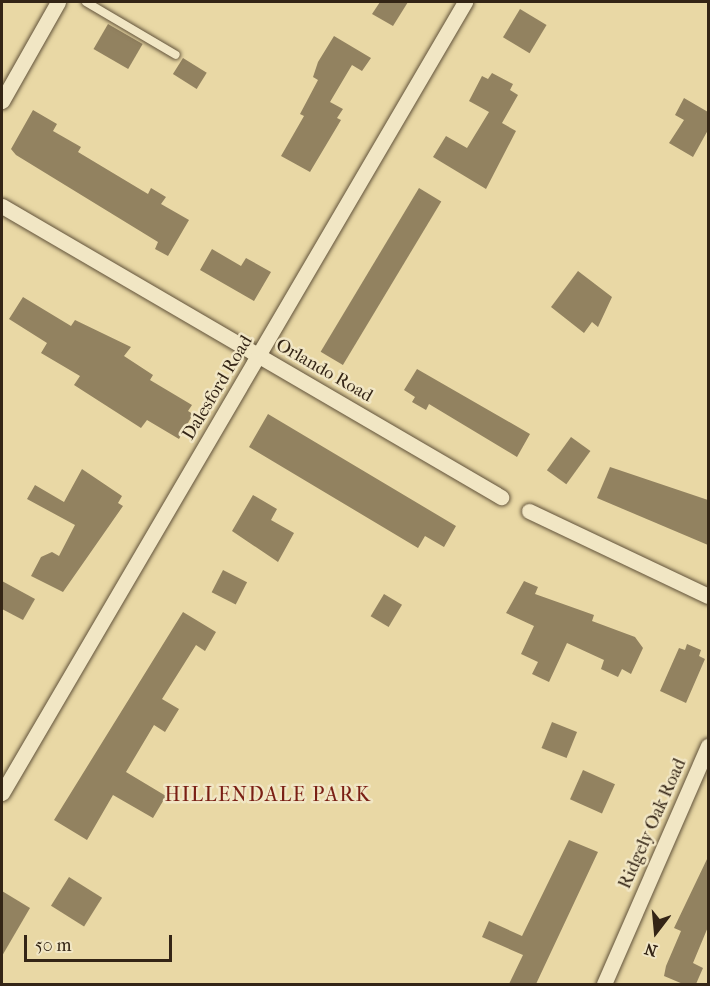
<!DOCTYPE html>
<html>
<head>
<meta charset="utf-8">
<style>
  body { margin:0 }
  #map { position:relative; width:710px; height:986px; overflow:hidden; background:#e9d8a5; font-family:"IM FELL French Canon",serif }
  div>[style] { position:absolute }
  .building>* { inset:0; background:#928260; transform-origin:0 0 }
  .roads { filter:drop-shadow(0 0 2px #61523a) drop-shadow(0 0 2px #61523a) }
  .service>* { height:8px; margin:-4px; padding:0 4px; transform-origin:4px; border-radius:4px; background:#f1e6c4 }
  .minor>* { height:15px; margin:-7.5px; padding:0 7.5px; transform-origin:7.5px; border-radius:7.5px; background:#f1e6c4 }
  span { translate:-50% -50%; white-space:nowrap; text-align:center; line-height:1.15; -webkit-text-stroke:5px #f1e6c4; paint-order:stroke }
  .street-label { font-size:18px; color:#342516 }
  .neighbourhood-label { font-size:20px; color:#7a1f14; letter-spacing:1.5px }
  .frame { position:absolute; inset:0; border:3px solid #342516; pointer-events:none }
  .north { position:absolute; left:626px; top:902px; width:60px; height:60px; -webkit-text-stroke:4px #f1e6c4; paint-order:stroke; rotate:196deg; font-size:16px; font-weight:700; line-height:24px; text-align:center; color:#342516 }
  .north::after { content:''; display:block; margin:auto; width:21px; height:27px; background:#342516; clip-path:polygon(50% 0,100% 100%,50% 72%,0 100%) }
  .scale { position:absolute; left:24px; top:935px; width:148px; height:27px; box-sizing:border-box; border:3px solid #342516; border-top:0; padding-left:8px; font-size:18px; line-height:21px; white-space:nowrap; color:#342516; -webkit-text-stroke:4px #f1e6c4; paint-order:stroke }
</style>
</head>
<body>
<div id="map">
  <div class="building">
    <i style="clip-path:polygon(380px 2px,408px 2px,393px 26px,372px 14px)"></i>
    <i style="left:520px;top:9px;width:31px;height:33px;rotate:31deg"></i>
    <i style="left:108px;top:24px;width:40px;height:29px;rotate:30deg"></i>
    <i style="clip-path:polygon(334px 36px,371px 58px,362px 71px,352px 65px,330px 102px,343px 109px,337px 118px,341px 120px,310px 172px,281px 156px,304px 116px,300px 114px,318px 80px,313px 77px,318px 62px)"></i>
    <i style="left:183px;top:58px;width:28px;height:19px;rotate:32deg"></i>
    <i style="clip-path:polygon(492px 73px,513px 84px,510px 90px,518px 95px,502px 123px,516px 131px,486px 189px,433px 157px,446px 136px,467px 148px,489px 112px,469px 101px,482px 76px,488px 79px)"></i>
    <i style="clip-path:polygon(684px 98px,708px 112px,708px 130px,693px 157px,669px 143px,684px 120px,675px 115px)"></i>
    <i style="clip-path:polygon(33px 110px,57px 124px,53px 131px,81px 147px,78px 152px,148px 194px,151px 188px,166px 197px,161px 204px,189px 220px,168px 256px,155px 249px,158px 242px,16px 155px,11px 149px)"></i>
    <i style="left:419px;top:188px;width:26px;height:191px;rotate:31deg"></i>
    <i style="clip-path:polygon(212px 249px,241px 266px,246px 258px,271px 272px,254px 301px,200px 270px)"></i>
    <i style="clip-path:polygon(578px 271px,612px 297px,598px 327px,592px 322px,584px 333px,551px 307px)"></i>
    <i style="clip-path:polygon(23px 297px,71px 326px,75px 320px,131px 347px,124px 356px,153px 375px,150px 380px,192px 405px,188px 411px,193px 414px,179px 439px,147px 420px,141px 428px,74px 385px,80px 376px,41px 353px,47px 343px,9px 319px)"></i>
    <i style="clip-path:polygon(417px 369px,530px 434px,517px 457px,429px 404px,426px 410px,412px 402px,415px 397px,404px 390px)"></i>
    <i style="clip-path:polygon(268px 414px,456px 526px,444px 547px,425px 536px,418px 548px,249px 447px)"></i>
    <i style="left:571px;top:437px;width:24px;height:41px;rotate:36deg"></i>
    <i style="clip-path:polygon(610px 467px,708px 500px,708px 545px,597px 498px)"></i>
    <i style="clip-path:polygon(82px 469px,122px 496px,118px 503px,123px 506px,63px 592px,31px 576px,41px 557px,52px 552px,59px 556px,75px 525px,27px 499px,35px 485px,64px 502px)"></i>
    <i style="clip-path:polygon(253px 495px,277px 509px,271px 520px,294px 533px,278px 562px,232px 531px)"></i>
    <i style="left:223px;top:570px;width:27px;height:25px;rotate:27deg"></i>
    <i style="clip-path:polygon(2px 581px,35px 599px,23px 620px,2px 609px)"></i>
    <i style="clip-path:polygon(524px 581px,538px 587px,535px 594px,594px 615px,592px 621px,635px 637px,643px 648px,631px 674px,622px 669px,618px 677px,601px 669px,604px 660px,567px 643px,549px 682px,532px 674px,538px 662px,521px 654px,534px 626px,506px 613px)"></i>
    <i style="left:384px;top:594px;width:21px;height:26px;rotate:31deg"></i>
    <i style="clip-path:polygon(183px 612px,216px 632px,205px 651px,196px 645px,162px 699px,179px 709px,165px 732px,154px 725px,126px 772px,166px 796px,153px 818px,113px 795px,87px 840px,54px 820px)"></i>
    <i style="clip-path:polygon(687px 644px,701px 650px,699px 656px,705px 659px,686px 703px,660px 691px,679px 648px,685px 650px)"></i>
    <i style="left:552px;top:722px;width:27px;height:28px;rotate:22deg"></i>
    <i style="left:583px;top:770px;width:35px;height:32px;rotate:24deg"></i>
    <i style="clip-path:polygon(569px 840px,598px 852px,536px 984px,509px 984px,523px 955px,482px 937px,489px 921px,522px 936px)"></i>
    <i style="clip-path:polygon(708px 857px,708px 927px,693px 963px,703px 968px,696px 984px,683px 984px,664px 976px,666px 966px,681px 931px,674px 928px)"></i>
    <i style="left:69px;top:877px;width:39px;height:34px;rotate:32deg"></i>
    <i style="clip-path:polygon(2px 891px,30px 908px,2px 956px)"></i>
  </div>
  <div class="roads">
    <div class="service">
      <i style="left:86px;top:2px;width:104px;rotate:30.5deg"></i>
    </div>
    <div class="minor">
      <i style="left:2px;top:101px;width:114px;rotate:-60.5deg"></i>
      <i style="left:2px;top:206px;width:578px;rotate:30.25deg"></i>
      <i style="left:529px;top:511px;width:198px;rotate:25.4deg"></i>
      <i style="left:2px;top:793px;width:917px;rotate:-59.66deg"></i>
      <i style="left:604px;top:984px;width:260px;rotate:-66.4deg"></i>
    </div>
  </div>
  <div class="street-label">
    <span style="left:324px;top:371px;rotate:30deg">Orlando Road</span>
    <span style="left:218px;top:388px;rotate:-59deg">Dalesford Road</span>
    <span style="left:653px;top:824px;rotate:-66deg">Ridgely Oak Road</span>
  </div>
  <div class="neighbourhood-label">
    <span style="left:268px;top:794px">HILLENDALE PARK</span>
  </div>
  <div class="frame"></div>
  <div class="north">N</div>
  <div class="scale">50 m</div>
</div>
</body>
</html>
